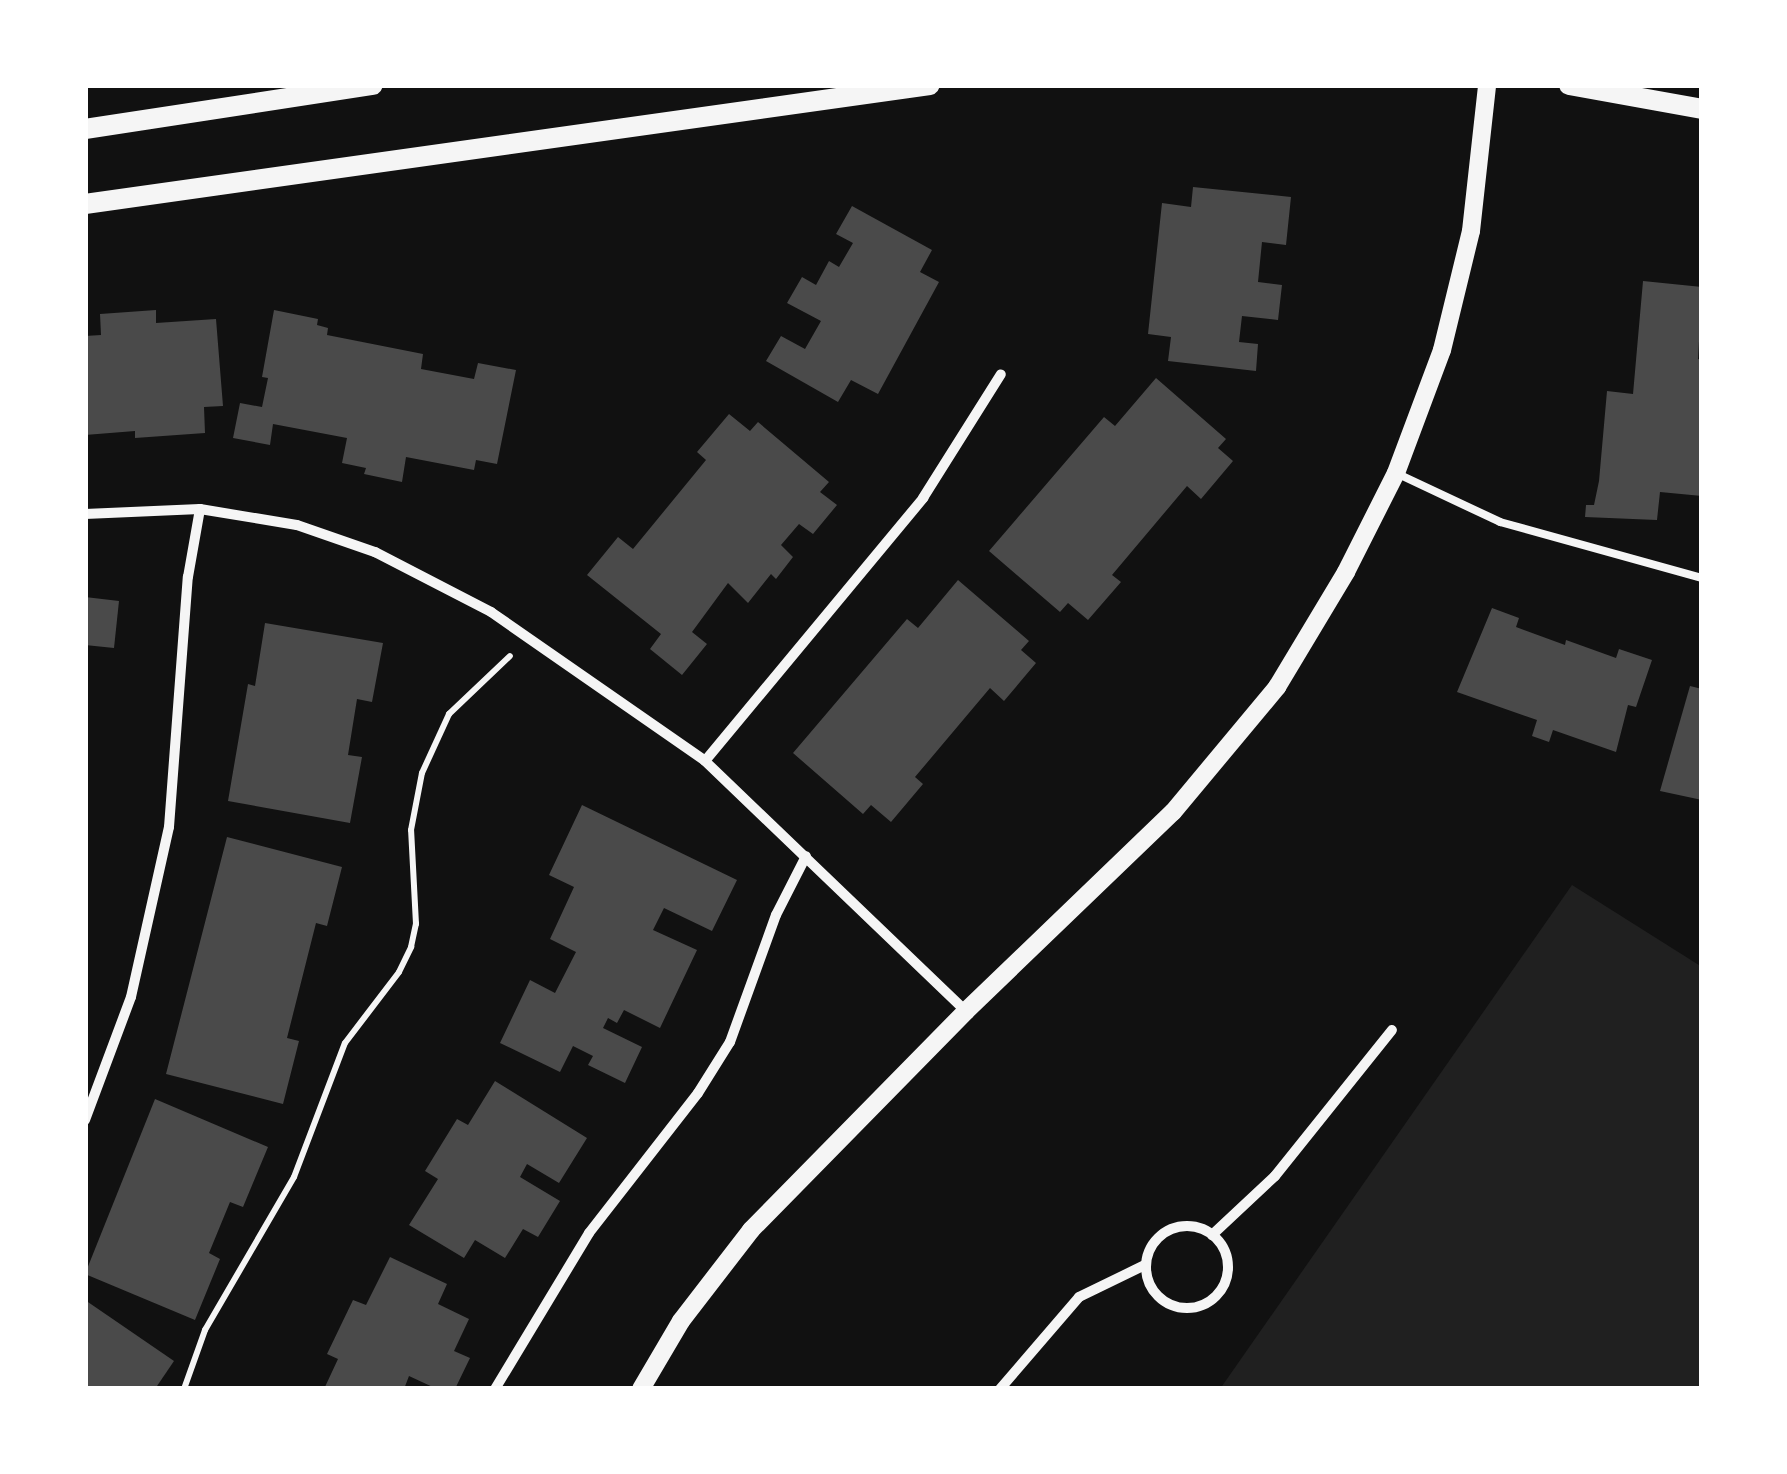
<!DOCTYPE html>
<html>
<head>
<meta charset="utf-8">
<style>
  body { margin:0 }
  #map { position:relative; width:1787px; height:1474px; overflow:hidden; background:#111; font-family:Mulish,sans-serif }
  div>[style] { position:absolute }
  .green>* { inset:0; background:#202020 }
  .building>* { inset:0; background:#4a4a4a }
  .path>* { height:6px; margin:-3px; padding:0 3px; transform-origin:3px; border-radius:3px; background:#f5f5f5 }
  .service>* { height:8px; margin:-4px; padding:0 4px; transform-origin:4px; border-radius:4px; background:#f5f5f5 }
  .minor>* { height:10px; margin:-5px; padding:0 5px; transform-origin:5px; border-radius:5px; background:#f5f5f5 }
  .minor>.ring { margin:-5px; padding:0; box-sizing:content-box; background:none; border:10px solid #f5f5f5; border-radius:50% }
  .tertiary>* { height:18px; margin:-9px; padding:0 9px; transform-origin:9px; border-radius:9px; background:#f5f5f5 }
  .secondary>* { height:20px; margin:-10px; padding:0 10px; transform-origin:10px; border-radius:10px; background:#f5f5f5 }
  span { translate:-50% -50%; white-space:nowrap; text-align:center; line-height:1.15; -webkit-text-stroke:8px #fff; paint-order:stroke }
  .frame { position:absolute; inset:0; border:88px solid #fff; pointer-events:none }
</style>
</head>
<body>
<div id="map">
  <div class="green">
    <i style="clip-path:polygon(1572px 885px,1702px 967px,1702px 1389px,1220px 1389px)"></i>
  </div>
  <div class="building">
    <i style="clip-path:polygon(1193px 187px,1291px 197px,1286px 245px,1262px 242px,1258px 282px,1282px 285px,1278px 320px,1242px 316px,1239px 342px,1258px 344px,1256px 371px,1168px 361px,1171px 337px,1148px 334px,1162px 203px,1191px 207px)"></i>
    <i style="clip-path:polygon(852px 206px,932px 250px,920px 272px,939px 282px,878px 394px,851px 380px,838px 402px,766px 361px,781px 336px,805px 349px,821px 321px,787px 303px,802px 277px,816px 285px,829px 261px,839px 267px,853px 243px,836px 234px)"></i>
    <i style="clip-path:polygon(1643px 281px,1702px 287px,1698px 359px,1702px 360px,1702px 496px,1660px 492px,1657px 520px,1585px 517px,1586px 505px,1594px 505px,1599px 481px,1607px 391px,1633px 394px)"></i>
    <i style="clip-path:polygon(156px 310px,156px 323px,216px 319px,223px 406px,204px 407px,205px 433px,135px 438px,135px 431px,85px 435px,85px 336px,101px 335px,100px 314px)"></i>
    <i style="clip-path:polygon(274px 310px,318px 319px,317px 325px,328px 328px,327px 335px,423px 354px,421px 369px,474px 379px,478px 363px,516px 370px,497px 464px,476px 460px,474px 470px,406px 457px,402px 482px,364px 474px,366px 468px,342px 463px,347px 438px,273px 424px,270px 445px,233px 438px,240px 403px,262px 407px,268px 378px,262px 377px)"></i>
    <i style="clip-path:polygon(1156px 378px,1226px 439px,1218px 448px,1233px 461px,1201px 499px,1187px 486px,1112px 575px,1121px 582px,1088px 620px,1068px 603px,1060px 612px,989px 551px,1104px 417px,1115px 426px)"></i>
    <i style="clip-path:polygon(729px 414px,750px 431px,758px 422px,829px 482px,820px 492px,837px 505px,813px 534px,799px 524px,781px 545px,793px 557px,776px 579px,771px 574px,748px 603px,728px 583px,692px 632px,707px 644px,682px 675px,650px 649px,661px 634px,587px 575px,618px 537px,633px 549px,706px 460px,697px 452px)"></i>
    <i style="clip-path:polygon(958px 580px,1029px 641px,1021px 650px,1036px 663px,1004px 701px,990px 688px,915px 777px,923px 784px,891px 822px,871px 805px,863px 814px,793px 753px,907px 619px,918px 628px)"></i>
    <i style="clip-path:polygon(85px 597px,119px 601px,114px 648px,85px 645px)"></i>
    <i style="clip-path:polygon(1492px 608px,1519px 618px,1516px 627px,1565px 645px,1566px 640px,1616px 658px,1619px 649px,1652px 660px,1636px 707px,1628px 705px,1616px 752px,1553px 730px,1549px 742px,1532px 736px,1537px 720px,1457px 692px)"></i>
    <i style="clip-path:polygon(265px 623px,383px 643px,372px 702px,357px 699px,348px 755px,362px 757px,350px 823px,228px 801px,248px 684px,255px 686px)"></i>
    <i style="clip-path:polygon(1690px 686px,1702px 689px,1702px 800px,1660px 791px)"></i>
    <i style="clip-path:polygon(582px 805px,737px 880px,712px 931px,664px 908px,653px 930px,697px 950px,660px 1028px,624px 1010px,617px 1023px,608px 1018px,603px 1028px,642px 1047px,625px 1083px,588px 1065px,593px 1056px,573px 1046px,560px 1072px,500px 1043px,530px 980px,555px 993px,576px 952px,550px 939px,574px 887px,549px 875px)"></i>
    <i style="clip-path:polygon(227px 837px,342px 867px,327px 926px,316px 923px,287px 1038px,299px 1041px,283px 1104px,166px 1074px)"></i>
    <i style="clip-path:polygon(495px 1081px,587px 1138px,559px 1183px,527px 1164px,520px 1177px,560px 1201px,538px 1237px,523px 1229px,505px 1258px,475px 1240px,464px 1258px,409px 1225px,438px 1179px,425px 1171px,457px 1119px,468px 1125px)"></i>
    <i style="clip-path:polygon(155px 1099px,268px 1147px,243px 1207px,230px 1202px,209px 1253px,220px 1259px,195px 1320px,85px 1274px)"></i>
    <i style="clip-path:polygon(390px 1257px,447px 1284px,438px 1304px,469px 1319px,454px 1351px,470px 1358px,455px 1389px,437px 1389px,409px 1376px,404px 1389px,324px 1389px,338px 1359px,327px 1354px,353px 1300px,366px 1305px)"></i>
    <i style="clip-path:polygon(85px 1300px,174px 1361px,155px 1389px,85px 1389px)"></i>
  </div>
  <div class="path">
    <i style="left:184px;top:1389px;width:63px;rotate:-70.4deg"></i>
    <i style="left:205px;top:1330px;width:177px;rotate:-59.8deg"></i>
    <i style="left:294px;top:1177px;width:143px;rotate:-69.2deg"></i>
    <i style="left:345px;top:1043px;width:89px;rotate:-52.7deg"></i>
    <i style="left:399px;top:972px;width:28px;rotate:-64deg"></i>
    <i style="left:411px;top:947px;width:24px;rotate:-78deg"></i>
    <i style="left:416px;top:924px;width:94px;rotate:-93deg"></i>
    <i style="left:411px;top:830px;width:58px;rotate:-79.1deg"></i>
    <i style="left:422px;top:773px;width:65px;rotate:-65.4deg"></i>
    <i style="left:449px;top:714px;width:84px;rotate:-43.6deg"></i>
  </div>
  <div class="service">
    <i style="left:1396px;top:473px;width:115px;rotate:25.2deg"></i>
    <i style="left:1500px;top:522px;width:210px;rotate:15.5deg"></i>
  </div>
  <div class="minor">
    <i style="left:85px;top:514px;width:115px;rotate:-2.5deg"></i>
    <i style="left:200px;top:509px;width:98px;rotate:9.4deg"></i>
    <i style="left:297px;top:525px;width:83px;rotate:19.1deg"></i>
    <i style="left:375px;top:552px;width:131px;rotate:27.3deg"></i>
    <i style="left:491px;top:612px;width:261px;rotate:34.8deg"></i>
    <i style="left:705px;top:761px;width:361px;rotate:43.8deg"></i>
    <i style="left:705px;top:761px;width:342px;rotate:-50.3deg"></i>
    <i style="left:923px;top:498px;width:146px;rotate:-57.8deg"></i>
    <i style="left:85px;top:1120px;width:131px;rotate:-69.5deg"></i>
    <i style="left:131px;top:997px;width:174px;rotate:-77.4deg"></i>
    <i style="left:169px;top:827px;width:251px;rotate:-85.7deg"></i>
    <i style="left:188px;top:577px;width:69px;rotate:-80deg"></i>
    <i class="ring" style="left:1146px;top:1226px;width:72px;height:72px"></i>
    <i style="left:1212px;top:1235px;width:86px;rotate:-43.1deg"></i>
    <i style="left:1275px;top:1176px;width:187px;rotate:-51.3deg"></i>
    <i style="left:495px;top:1389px;width:182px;rotate:-58.9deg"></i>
    <i style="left:589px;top:1233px;width:177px;rotate:-52.1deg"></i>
    <i style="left:698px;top:1093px;width:60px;rotate:-57.9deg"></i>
    <i style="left:730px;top:1042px;width:135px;rotate:-70.1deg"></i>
    <i style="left:776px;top:915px;width:66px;rotate:-63deg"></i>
    <i style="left:1000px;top:1389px;width:121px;rotate:-49.3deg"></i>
    <i style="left:1079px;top:1297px;width:73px;rotate:-25.9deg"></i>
  </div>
  <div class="tertiary">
    <i style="left:641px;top:1389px;width:79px;rotate:-59.5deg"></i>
    <i style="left:681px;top:1321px;width:115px;rotate:-52.4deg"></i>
    <i style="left:751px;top:1230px;width:307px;rotate:-45.5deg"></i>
    <i style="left:966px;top:1011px;width:287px;rotate:-43.9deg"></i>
    <i style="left:1173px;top:812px;width:163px;rotate:-50.2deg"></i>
    <i style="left:1277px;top:687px;width:134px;rotate:-59deg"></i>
    <i style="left:1346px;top:572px;width:111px;rotate:-63.2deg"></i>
    <i style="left:1396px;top:473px;width:131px;rotate:-69.5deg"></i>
    <i style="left:1442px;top:350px;width:122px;rotate:-76.3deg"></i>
    <i style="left:1471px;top:231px;width:147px;rotate:-83.7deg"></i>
  </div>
  <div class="secondary">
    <i style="left:1569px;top:85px;width:135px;rotate:10.2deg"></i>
    <i style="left:85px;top:129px;width:291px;rotate:-8.7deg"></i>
    <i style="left:85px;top:204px;width:853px;rotate:-8.02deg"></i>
  </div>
  <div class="frame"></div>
</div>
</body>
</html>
